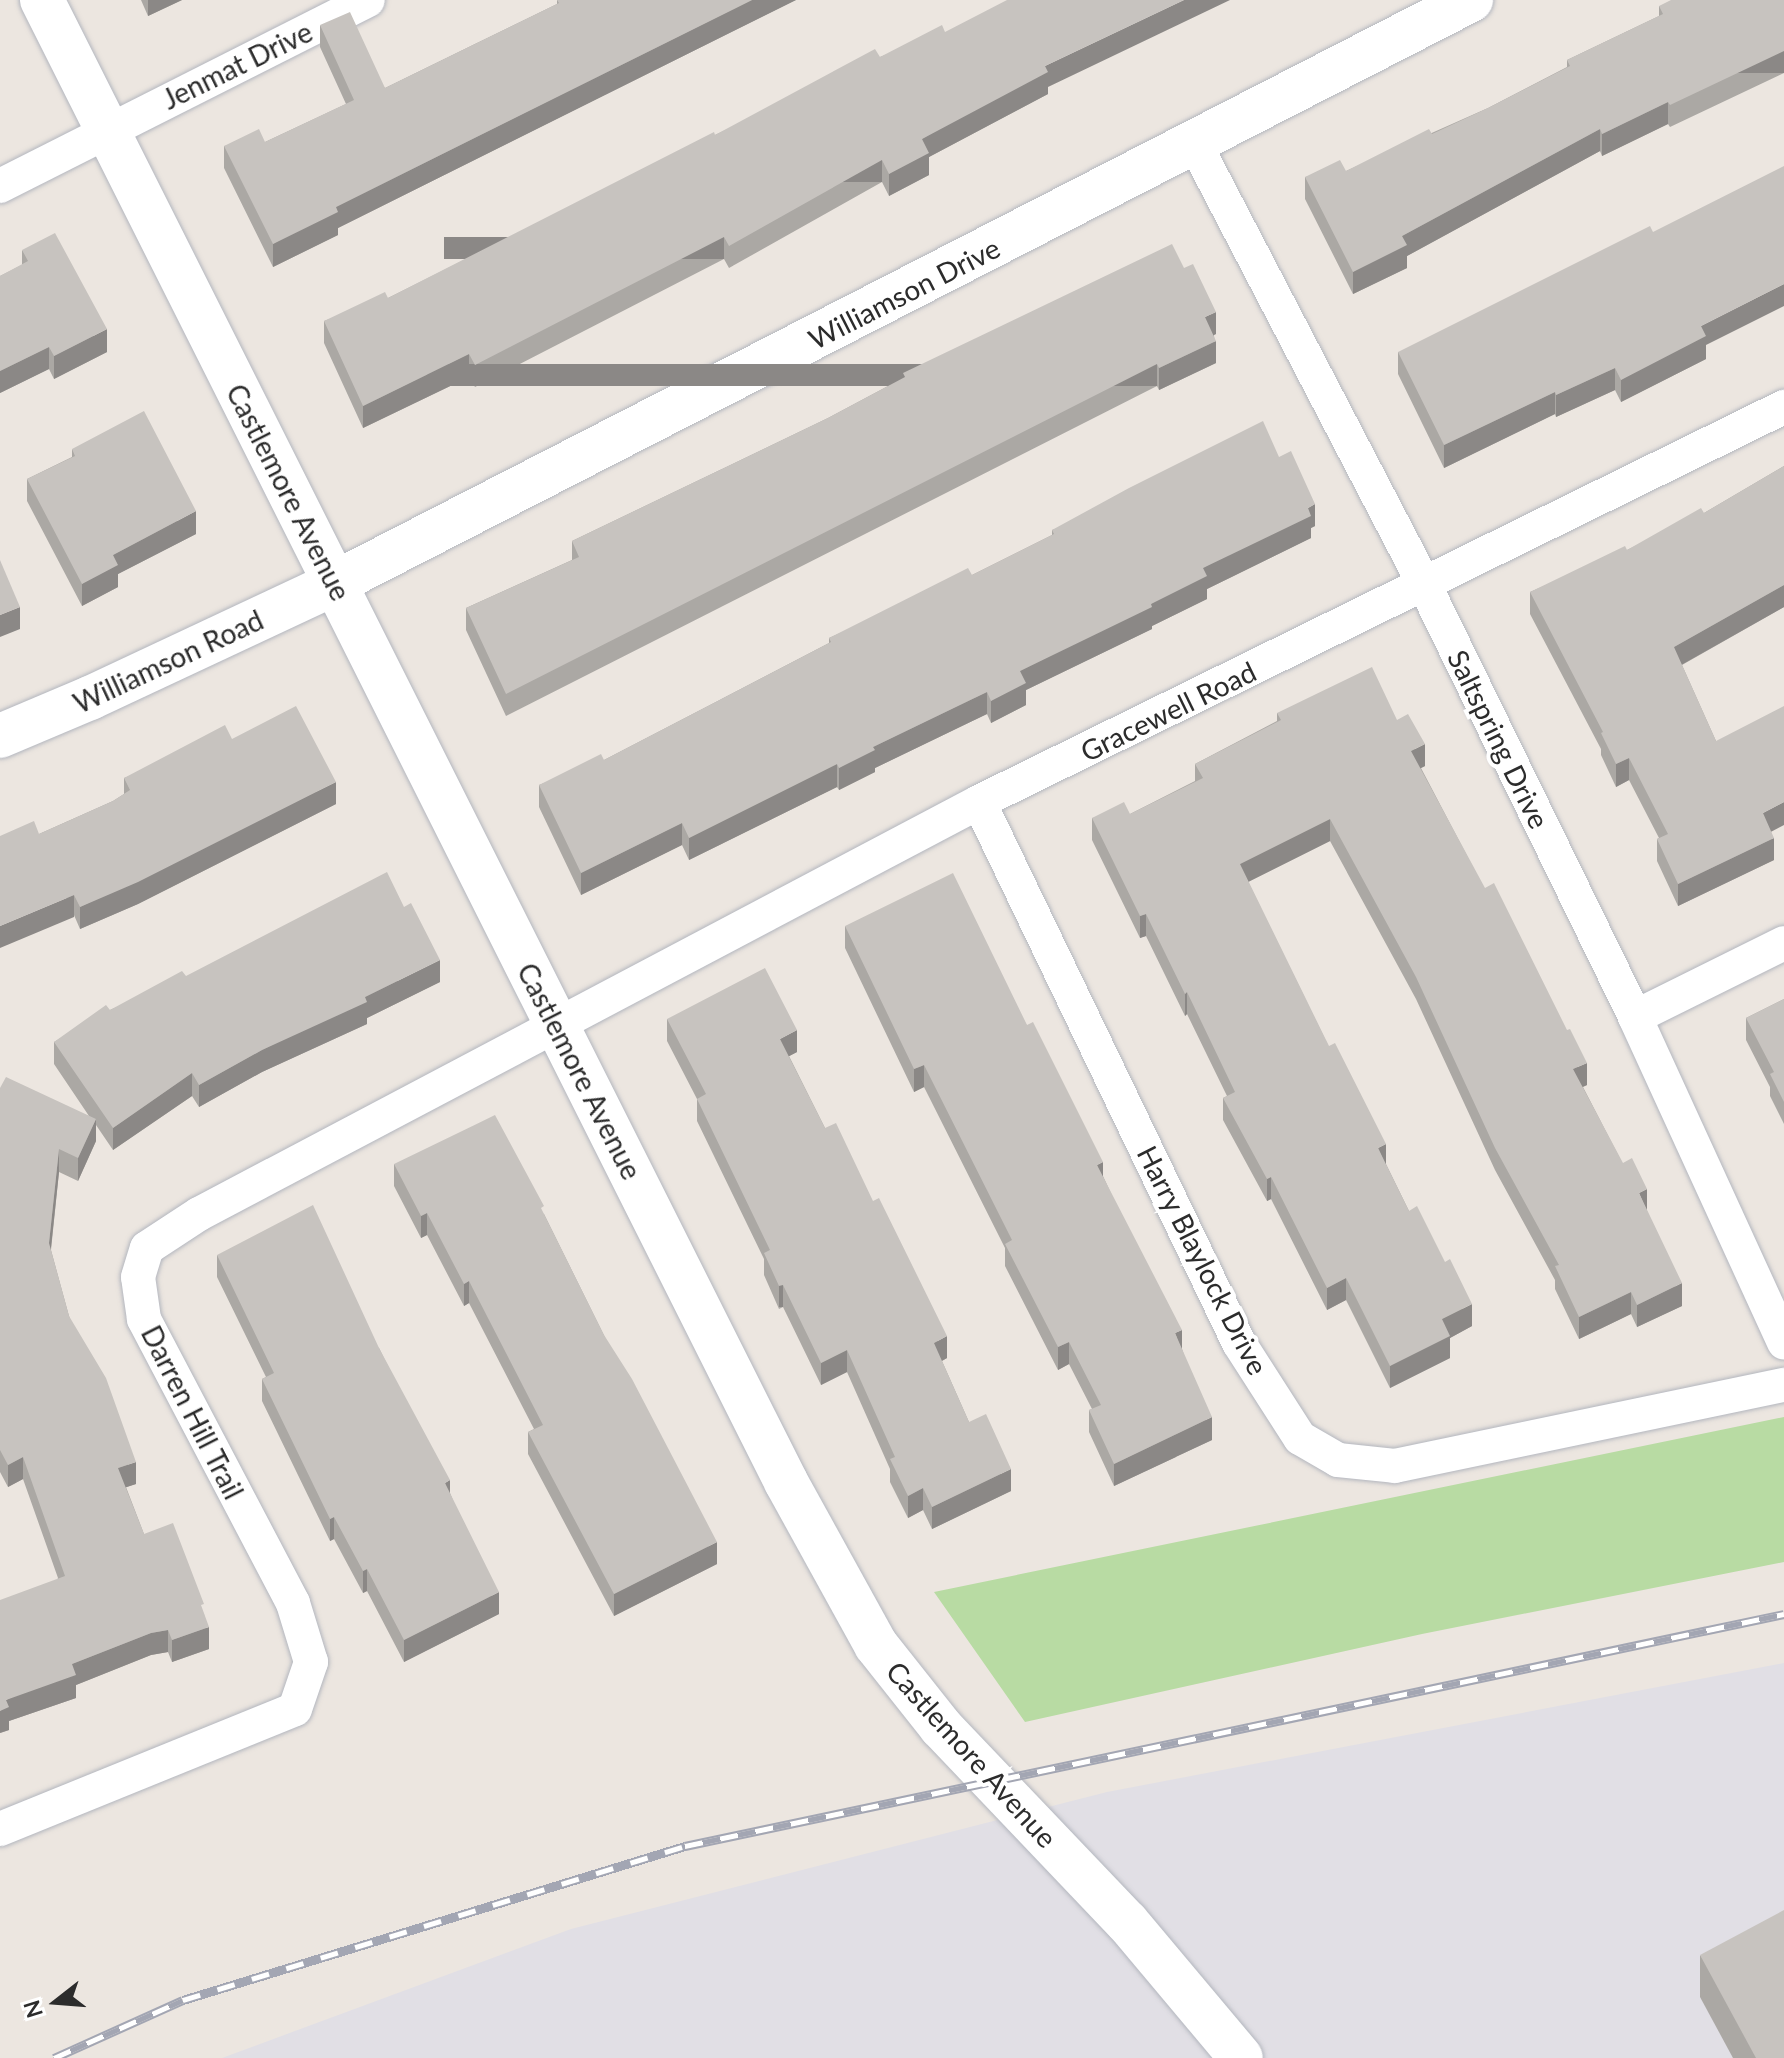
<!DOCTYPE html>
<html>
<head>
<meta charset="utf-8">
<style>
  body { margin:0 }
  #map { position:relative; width:1784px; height:2058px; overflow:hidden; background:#ece6e0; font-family:Lato,sans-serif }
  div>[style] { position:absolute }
  .industrial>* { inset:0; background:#e1dfe5 }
  .green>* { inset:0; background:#b8dba3 }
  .roads { filter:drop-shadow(0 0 2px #b3b6be) drop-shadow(0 0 2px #b3b6be) }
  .street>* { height:34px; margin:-17px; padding:0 17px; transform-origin:17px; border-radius:17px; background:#fff }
  .secondary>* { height:44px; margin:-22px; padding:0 22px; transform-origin:22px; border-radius:22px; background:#fff }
  .rail>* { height:9px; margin-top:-4.5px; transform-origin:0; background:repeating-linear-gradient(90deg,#fff 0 18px,#a3a6b3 0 36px); box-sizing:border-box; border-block:2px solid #a3a6b3 }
  .wall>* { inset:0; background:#aba8a4 }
  .shaded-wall>* { inset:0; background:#8b8886; transform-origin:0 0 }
  .building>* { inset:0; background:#c7c3bf }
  span { translate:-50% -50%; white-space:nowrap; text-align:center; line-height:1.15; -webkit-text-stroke:8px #fff; paint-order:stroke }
  .street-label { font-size:28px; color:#2c2c2c }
  .north { position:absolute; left:16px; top:1962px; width:80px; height:80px; -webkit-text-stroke:6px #fff; paint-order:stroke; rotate:253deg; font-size:22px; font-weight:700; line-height:32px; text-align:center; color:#2c2c2c }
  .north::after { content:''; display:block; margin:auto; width:28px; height:36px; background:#2c2c2c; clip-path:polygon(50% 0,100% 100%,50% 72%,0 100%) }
</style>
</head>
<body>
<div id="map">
  <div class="industrial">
    <i style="clip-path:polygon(1784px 1663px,1784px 2058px,222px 2058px,571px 1929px,1107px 1792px)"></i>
  </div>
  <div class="green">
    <i style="clip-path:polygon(1784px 1417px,1784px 1562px,1422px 1634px,1025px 1722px,934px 1592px)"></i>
  </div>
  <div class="roads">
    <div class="street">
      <i style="left:1195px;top:144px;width:498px;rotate:62.5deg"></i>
      <i style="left:1425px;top:586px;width:479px;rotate:64deg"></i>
      <i style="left:1635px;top:1017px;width:358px;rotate:65.4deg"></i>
      <i style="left:0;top:186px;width:412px;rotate:-26.8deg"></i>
      <i style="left:979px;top:802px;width:600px;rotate:64.33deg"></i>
      <i style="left:1239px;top:1343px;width:113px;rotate:57.3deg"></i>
      <i style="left:1300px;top:1438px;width:44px;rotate:30.1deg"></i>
      <i style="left:1338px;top:1460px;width:57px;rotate:6deg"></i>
      <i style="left:1395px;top:1466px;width:397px;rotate:-11.8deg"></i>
      <i style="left:1635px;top:1017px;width:166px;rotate:-26.4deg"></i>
      <i style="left:0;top:1829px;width:318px;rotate:-22.1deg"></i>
      <i style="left:295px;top:1709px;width:50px;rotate:-71.2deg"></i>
      <i style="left:311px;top:1662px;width:62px;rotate:-107deg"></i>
      <i style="left:293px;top:1603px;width:321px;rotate:-117.7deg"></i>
      <i style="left:144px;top:1319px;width:42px;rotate:-98.1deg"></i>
      <i style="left:138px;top:1277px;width:30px;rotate:-73deg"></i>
      <i style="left:147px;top:1248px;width:62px;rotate:-33.2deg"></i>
      <i style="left:199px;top:1214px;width:882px;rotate:-27.84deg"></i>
      <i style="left:979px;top:802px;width:897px;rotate:-26.14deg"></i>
    </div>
    <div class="secondary">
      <i style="left:42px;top:0;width:1658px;rotate:63.34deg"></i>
      <i style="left:786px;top:1482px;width:186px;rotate:61.1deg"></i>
      <i style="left:876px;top:1645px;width:105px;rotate:51.6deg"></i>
      <i style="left:941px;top:1727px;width:269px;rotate:46.4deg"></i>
      <i style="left:1127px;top:1922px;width:177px;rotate:50deg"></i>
      <i style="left:0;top:736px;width:98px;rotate:-22.9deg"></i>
      <i style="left:90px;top:698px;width:271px;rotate:-25.1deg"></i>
      <i style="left:335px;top:583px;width:1277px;rotate:-27.17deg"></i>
    </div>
  </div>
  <div class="rail">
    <i style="left:54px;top:2058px;width:141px;rotate:-24.2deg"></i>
    <i style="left:183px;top:2000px;width:525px;rotate:-17.05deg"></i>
    <i style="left:685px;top:1846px;width:1123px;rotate:-11.92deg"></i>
  </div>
  <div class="wall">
    <i style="clip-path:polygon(141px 0,182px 0,148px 16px)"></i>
    <i style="clip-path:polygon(557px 0,796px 0,338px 228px,338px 235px,273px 267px,224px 168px,224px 146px,265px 142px,346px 104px,320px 47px,320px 25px,385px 88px,557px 4px)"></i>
    <i style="clip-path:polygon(1784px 0,1784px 73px,1670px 127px,1668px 124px,1602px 156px,1600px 151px,1407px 256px,1407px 268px,1353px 294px,1305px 199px,1305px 177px,1346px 171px,1488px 108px,1567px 67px,1567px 60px,1659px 16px,1659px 6px)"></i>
    <i style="clip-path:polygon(945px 32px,1048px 87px,1048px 94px,929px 157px,929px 175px,889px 196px,882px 182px,729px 268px,724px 259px,475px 387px,469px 377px,363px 428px,324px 343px,324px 321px,388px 298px,715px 135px,880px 57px)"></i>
    <i style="clip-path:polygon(22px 250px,107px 352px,54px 379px,49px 369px,0 393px,0 276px,22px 265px)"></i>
    <i style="clip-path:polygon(1216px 334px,1214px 335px,1216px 363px,1159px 390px,1157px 386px,506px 716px,466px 630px,466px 608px,572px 560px,572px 541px,828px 418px,903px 378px,903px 373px)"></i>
    <i style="clip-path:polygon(1706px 345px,1706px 359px,1621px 402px,1615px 390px,1556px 417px,1555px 414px,1444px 468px,1398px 374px,1398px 352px)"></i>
    <i style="clip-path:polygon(72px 449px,196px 534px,118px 574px,118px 587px,82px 606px,27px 501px,27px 479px,72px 457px)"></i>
    <i style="clip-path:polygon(1279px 457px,1315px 526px,1311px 528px,1311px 538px,1207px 589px,1207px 599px,1152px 626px,1152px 629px,1026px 690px,1026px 705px,991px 723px,987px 714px,875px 768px,875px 772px,839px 790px,837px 787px,689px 860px,682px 845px,581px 895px,539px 807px,539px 785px,604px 760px,829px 643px,829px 638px,972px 575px,1052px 535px,1052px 530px)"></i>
    <i style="clip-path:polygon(1784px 466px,1784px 607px,1682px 665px,1716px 741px,1771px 831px,1774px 860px,1678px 906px,1657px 861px,1657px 839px,1659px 838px,1629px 780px,1616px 787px,1601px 755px,1601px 749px,1530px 614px,1530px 592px,1627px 550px,1704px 513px)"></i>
    <i style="clip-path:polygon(1277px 713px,1397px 720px,1425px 766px,1421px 768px,1587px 1085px,1583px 1087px,1647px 1211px,1682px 1306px,1637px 1327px,1631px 1314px,1579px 1339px,1555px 1289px,1555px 1280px,1495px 1170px,1416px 999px,1330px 841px,1248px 882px,1409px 1211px,1472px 1326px,1450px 1338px,1450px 1358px,1390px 1388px,1346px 1300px,1327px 1310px,1271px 1199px,1267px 1201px,1223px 1120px,1223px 1098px,1227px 1096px,1187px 1014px,1185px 1016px,1146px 936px,1140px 938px,1092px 840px,1092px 818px,1130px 814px,1195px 781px,1195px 764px,1277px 721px)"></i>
    <i style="clip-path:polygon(232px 739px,336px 804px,138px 904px,80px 929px,39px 834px,113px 801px,124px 794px,124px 778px)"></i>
    <i style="clip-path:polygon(845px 926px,1027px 1025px,1103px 1176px,1182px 1349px,1212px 1440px,1114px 1486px,1089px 1432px,1089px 1410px,1092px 1409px,1069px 1364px,1058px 1370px,1005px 1266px,1005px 1248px,924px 1087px,914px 1092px,845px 948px)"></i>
    <i style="clip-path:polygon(186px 976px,440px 982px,367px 1018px,367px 1024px,262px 1072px,199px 1107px,192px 1096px,113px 1150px,96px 1125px,96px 1141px,78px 1181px,59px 1172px,51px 1250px,69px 1316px,136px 1484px,126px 1487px,144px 1534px,204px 1614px,209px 1649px,172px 1662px,168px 1652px,151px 1655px,76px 1685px,76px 1698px,9px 1721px,9px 1730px,0 1733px,58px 1578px,23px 1479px,8px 1487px,0 1472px,0 1088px,89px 1116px,54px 1064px,54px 1042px,110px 1010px)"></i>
    <i style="clip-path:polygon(1784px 999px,1784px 1124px,1770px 1096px,1770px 1087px,1746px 1040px,1746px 1018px)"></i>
    <i style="clip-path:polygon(667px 1019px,797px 1052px,789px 1056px,825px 1128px,947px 1358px,942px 1361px,969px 1422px,1011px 1491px,932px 1529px,923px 1510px,908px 1518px,890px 1482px,890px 1469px,847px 1372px,821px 1385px,783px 1307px,779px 1309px,764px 1275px,764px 1259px,697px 1121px,697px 1099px,667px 1041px)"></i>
    <i style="clip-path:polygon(394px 1164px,544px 1214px,717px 1564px,614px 1616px,528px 1454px,528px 1432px,534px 1429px,469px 1303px,464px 1306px,427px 1235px,421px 1238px,394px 1186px)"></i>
    <i style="clip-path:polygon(217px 1255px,379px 1348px,450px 1493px,499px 1614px,404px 1662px,367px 1591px,363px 1593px,334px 1539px,330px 1541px,262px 1401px,262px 1379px,266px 1377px,217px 1277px)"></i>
    <i style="clip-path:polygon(1700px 1955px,1784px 2058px,1733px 2058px,1700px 1997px)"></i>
  </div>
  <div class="shaded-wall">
    <i style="clip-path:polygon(148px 0,182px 0,148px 16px)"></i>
    <i style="clip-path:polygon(752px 0,796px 0,338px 228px,338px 235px,273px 267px,273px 244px,336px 207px)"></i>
    <i style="clip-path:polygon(1184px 0,1230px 0,1048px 87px,1048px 94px,929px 157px,929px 175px,889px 196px,889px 174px,922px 139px,1045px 66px)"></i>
    <i style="left:1784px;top:51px;width:22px;height:126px;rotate:90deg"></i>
    <i style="clip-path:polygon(1668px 102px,1668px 124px,1602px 156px,1602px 134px)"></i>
    <i style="clip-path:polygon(1600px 129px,1600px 151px,1407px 256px,1407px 268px,1353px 294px,1353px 272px,1402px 236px)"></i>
    <i style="left:882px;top:160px;width:22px;height:176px;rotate:90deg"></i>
    <i style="left:724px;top:237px;width:22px;height:280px;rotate:90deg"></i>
    <i style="clip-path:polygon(1784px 284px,1784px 306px,1706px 345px,1706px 359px,1621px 402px,1621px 380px,1701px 326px)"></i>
    <i style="clip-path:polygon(1216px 312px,1216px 334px,1205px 339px,1205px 317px)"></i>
    <i style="clip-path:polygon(107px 329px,107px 352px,54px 379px,54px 356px)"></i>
    <i style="clip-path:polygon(1216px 341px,1216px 363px,1159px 390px,1159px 368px)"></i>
    <i style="clip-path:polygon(49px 347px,49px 369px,0 393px,0 371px)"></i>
    <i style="clip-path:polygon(469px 354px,469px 377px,363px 428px,363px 406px)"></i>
    <i style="left:1157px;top:364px;width:22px;height:730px;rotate:90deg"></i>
    <i style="clip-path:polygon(1615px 368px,1615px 390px,1556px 417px,1556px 395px)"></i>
    <i style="clip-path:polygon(1555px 392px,1555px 414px,1444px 468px,1444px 445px)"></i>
    <i style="clip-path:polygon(1315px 504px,1315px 526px,1311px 528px,1311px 538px,1207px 589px,1207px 599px,1152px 626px,1152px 629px,1026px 690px,1026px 705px,991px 723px,991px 701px,1020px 671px,1151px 604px,1203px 568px)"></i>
    <i style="clip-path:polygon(196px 511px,196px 534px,118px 574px,118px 587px,82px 606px,82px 584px,113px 555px)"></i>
    <i style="clip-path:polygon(1784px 585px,1784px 607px,1674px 669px,1674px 647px)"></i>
    <i style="clip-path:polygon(20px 607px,20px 629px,0 637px,0 615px)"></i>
    <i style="clip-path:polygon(987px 692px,987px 714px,875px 768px,875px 772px,839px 790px,839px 768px,873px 747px)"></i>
    <i style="clip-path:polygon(1425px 744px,1425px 766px,1411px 773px,1411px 751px)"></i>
    <i style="clip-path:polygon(1629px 758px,1629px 780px,1616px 787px,1616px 764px)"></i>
    <i style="clip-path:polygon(837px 764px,837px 787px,689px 860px,689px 838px)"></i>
    <i style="clip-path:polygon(336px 782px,336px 804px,138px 904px,80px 929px,80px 907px)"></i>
    <i style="clip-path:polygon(1784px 802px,1784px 825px,1763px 836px,1763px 813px)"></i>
    <i style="clip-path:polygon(1330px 819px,1330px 841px,1240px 886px,1240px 864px)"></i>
    <i style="clip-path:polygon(682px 823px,682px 845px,581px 895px,581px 873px)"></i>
    <i style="clip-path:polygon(1774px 838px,1774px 860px,1678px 906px,1678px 884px)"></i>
    <i style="clip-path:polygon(74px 895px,74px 917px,0 948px,0 926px)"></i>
    <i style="clip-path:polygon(1146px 914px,1146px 936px,1140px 938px,1140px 916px)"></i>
    <i style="clip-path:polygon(440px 960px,440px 982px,367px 1018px,367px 1024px,262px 1072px,199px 1107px,199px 1085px,262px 1050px,365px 997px)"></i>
    <i style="clip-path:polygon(1187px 992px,1187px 1014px,1185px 1016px,1185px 994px)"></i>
    <i style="clip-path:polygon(797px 1030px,797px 1052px,780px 1061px,780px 1039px)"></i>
    <i style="clip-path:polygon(1587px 1063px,1587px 1085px,1573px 1091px,1573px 1069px)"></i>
    <i style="clip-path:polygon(924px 1065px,924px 1087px,914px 1092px,914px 1069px)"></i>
    <i style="clip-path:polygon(192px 1073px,192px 1096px,113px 1150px,113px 1128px)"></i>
    <i style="clip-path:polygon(96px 1119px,96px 1141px,78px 1181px,78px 1158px)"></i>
    <i style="clip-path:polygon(1386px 1144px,1386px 1166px,1378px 1148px)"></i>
    <i style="clip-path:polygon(59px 1149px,59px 1172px,49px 1266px,49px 1243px)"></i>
    <i style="clip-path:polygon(1103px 1162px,1103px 1184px,1097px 1165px)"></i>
    <i style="clip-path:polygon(1271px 1177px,1271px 1199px,1267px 1201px,1267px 1179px)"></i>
    <i style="clip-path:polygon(1647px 1189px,1647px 1212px,1639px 1193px)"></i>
    <i style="clip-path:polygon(427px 1213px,427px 1235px,421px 1238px,421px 1216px)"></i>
    <i style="clip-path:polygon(1346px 1278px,1346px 1300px,1327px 1310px,1327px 1288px)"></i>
    <i style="clip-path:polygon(469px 1281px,469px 1303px,464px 1306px,464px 1284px)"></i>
    <i style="clip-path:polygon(1682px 1283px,1682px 1306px,1637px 1327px,1637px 1305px)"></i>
    <i style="left:783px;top:1285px;width:22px;height:4px;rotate:90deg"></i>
    <i style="clip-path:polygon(1631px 1292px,1631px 1314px,1579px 1339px,1579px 1317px)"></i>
    <i style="clip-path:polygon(1472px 1304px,1472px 1326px,1450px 1338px,1450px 1358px,1390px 1388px,1390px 1366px,1442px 1319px)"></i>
    <i style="clip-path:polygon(1182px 1330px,1182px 1352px,1175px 1333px)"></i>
    <i style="clip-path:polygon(947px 1336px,947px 1358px,934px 1365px,934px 1343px)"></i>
    <i style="clip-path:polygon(1069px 1342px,1069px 1364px,1058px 1370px,1058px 1347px)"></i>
    <i style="clip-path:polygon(847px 1350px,847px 1372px,821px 1385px,821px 1363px)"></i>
    <i style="clip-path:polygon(1212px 1417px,1212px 1440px,1114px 1486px,1114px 1464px)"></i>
    <i style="clip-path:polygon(23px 1457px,23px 1479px,8px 1487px,8px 1465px)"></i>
    <i style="clip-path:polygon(136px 1462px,136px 1484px,118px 1490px,118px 1468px)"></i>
    <i style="clip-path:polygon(1011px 1469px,1011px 1491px,932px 1529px,932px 1507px)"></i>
    <i style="clip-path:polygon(450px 1480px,450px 1503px,445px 1483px)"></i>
    <i style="clip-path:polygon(923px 1488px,923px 1510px,908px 1518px,908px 1496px)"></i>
    <i style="clip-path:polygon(334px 1517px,334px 1539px,330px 1541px,330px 1519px)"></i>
    <i style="clip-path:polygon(717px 1542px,717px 1564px,614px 1616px,614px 1594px)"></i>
    <i style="clip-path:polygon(367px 1569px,367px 1591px,363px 1593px,363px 1571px)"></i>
    <i style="clip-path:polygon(499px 1592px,499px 1614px,404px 1662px,404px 1640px)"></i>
    <i style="clip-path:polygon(209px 1627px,209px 1649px,172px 1662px,172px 1640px)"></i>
    <i style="clip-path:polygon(168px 1630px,168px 1652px,151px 1655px,76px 1685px,76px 1698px,9px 1721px,9px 1730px,0 1733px,0 1711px,6px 1700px,72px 1664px,151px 1633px)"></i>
  </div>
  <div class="building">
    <i style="clip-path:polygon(557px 0,752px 0,336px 207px,338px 212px,273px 244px,224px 146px,259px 129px,265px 142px,354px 100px,320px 25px,350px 12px,385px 88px,559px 3px)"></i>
    <i style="clip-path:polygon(1007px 0,1184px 0,1045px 66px,1048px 72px,922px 139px,929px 153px,889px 174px,882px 160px,729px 246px,724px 237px,475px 365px,469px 354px,363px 406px,324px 321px,385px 292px,388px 298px,714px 132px,715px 135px,875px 49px,880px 57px,942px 25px,945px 32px)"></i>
    <i style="clip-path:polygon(1671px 0,1784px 0,1784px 51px,1670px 105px,1668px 102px,1602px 134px,1600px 129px,1402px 236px,1407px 245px,1353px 272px,1305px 177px,1340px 160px,1346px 171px,1429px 129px,1432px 134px,1488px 108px,1570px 66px,1567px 60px,1663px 14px,1659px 6px)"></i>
    <i style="clip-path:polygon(1784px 166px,1784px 284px,1701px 326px,1706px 336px,1621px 380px,1615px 368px,1556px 395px,1555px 392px,1444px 445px,1398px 352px,1650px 226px,1653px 232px)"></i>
    <i style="clip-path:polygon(55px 233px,107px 329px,54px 356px,49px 347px,0 371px,0 276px,28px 261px,22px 250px)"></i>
    <i style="clip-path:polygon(1172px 244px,1184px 268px,1193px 264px,1216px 312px,1205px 317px,1216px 341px,1159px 368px,1157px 364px,506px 694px,466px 608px,579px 557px,572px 541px,828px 418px,905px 377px,903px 373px)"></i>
    <i style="clip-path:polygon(144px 411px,196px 511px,113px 555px,118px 565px,82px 584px,27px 479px,75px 456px,72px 449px)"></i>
    <i style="clip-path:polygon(1263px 421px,1279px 457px,1291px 451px,1315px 504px,1308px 508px,1311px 516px,1203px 568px,1207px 576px,1151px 604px,1152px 607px,1020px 671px,1026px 683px,991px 701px,987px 692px,873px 747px,875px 750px,839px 768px,837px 764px,689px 838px,682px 823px,581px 873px,539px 785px,601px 754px,604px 760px,831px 642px,829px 638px,968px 568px,972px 575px,1054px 534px,1052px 530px,1129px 488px)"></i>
    <i style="clip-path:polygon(1784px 466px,1784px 585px,1674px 647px,1716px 741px,1784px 706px,1784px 802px,1763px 813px,1774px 838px,1678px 884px,1657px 839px,1668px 834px,1629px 758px,1616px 764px,1601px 733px,1603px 732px,1530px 592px,1625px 546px,1627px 550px,1701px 508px,1704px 513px)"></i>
    <i style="clip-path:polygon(0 560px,20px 607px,0 615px)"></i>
    <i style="clip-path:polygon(1372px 667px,1397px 720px,1408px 714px,1425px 744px,1411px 751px,1485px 888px,1494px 883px,1567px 1030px,1570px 1029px,1587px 1063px,1573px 1069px,1623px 1163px,1632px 1158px,1647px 1189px,1639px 1193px,1682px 1283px,1637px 1305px,1631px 1292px,1579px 1317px,1555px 1266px,1559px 1265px,1495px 1148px,1416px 977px,1330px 819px,1240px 864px,1329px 1046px,1335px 1043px,1386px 1144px,1378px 1148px,1409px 1211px,1417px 1206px,1445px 1262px,1450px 1259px,1472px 1304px,1442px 1319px,1450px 1336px,1390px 1366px,1346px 1278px,1327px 1288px,1271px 1177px,1267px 1179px,1223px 1098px,1235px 1092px,1187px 992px,1185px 994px,1146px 914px,1140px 916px,1092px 818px,1124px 802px,1130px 814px,1203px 778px,1195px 764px,1281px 720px,1277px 713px)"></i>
    <i style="clip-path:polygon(296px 706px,336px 782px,138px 882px,80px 907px,74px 895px,0 926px,0 836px,34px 821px,39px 834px,113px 801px,130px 790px,124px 778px,225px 725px,232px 739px)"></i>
    <i style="clip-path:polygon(387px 872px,404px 907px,411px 903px,440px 960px,365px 997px,367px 1002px,262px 1050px,199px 1085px,192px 1073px,113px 1128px,54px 1042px,106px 1005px,110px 1010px,182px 971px,186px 976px)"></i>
    <i style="clip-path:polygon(953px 873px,1027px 1025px,1033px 1022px,1103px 1162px,1097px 1165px,1182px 1330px,1175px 1333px,1212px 1417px,1114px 1464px,1089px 1410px,1101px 1405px,1069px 1342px,1058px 1347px,1005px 1244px,1012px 1240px,924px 1065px,914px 1069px,845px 926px)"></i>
    <i style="clip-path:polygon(765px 968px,797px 1030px,780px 1039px,825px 1128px,836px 1123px,873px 1201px,879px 1198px,947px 1336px,934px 1343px,969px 1422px,986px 1414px,1011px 1469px,932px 1507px,923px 1488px,908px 1496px,890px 1459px,895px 1457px,847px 1350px,821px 1363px,783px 1285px,779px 1286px,764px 1253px,770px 1250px,697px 1099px,706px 1094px,667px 1019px)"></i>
    <i style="clip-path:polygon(1784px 999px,1784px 1102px,1770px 1074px,1774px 1072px,1746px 1018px)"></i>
    <i style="clip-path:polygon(6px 1077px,96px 1119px,78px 1158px,59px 1149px,49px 1243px,69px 1316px,106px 1378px,136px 1462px,118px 1468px,144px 1534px,173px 1523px,204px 1604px,201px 1605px,209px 1627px,172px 1640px,168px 1630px,151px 1633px,72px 1664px,76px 1675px,6px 1700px,9px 1707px,0 1711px,0 1600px,65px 1576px,23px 1457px,8px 1465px,0 1450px,0 1088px)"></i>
    <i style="clip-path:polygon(495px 1115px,544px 1206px,541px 1208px,604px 1335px,632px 1379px,717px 1542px,614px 1594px,528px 1432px,543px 1425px,469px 1281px,464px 1284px,427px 1213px,421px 1216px,394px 1164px)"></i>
    <i style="clip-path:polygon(313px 1205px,379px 1348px,450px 1480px,445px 1483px,499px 1592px,404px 1640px,367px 1569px,363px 1571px,334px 1517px,330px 1519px,262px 1379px,274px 1373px,217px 1255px)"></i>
    <i style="clip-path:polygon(1784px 1910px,1784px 2058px,1756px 2058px,1700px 1955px)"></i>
  </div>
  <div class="street-label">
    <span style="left:237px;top:65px;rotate:-26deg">Jenmat Drive</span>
    <span style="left:904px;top:293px;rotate:-27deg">Williamson Drive</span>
    <span style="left:289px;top:492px;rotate:63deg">Castlemore Avenue</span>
    <span style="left:168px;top:661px;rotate:-25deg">Williamson Road</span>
    <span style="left:1168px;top:711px;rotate:-26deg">Gracewell Road</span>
    <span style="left:1499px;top:739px;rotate:64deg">Saltspring Drive</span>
    <span style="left:580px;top:1071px;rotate:63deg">Castlemore Avenue</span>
    <span style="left:1203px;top:1260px;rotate:63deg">Harry Blaylock Drive</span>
    <span style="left:193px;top:1412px;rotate:63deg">Darren Hill Trail</span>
    <span style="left:972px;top:1754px;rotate:48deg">Castlemore Avenue</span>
  </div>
  <div class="north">N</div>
</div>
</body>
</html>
